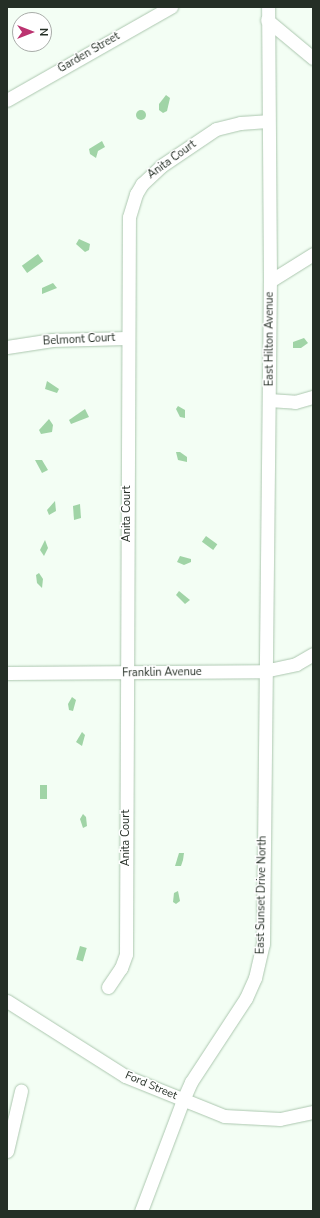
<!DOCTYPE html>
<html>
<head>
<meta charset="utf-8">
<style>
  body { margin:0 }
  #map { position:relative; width:320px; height:1218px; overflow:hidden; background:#f3fef4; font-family:"Nunito Sans",sans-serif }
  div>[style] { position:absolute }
  .water>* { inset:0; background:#a0d4a6; transform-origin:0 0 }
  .round { border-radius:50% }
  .roads { filter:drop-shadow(0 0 1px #acc7af) drop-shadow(0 0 1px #acc7af) }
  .minor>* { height:13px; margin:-6.5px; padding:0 6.5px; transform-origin:6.5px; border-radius:6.5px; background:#fff }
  span { translate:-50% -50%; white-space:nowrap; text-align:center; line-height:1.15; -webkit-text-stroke:3px #fff; paint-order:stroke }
  .street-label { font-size:11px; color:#252f26 }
  .frame { position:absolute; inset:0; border:8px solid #252f26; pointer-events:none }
  .north { position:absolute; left:12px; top:12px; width:40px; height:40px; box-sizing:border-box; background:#fff; border:1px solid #a8aca8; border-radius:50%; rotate:90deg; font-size:11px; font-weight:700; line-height:16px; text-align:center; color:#252f26 }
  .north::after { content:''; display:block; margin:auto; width:14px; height:18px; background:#bb3370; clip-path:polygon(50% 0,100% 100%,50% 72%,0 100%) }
</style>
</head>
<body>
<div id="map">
  <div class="water">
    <i style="clip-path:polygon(166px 95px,170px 98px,167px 111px,163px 113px,159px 110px,159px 104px)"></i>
    <i class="round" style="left:136px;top:110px;width:10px;height:10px"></i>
    <i style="clip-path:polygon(102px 141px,105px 147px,98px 151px,96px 158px,90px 154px,89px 149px)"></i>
    <i style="clip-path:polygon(79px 239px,90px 244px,89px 250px,85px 252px,76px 244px)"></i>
    <i style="left:38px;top:254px;width:9px;height:20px;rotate:54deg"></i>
    <i style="clip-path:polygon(53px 283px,57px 288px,42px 294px,42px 288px)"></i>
    <i style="clip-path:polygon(304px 338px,308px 343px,301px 348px,293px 348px,293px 342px)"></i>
    <i style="clip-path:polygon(47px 381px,59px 389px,57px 393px,45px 389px)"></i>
    <i style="clip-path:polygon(178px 406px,185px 410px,185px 418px,180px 417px,176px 409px)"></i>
    <i style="clip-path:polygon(85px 409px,89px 417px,71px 424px,69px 420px)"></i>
    <i style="clip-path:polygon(49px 419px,53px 425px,52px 432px,41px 434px,39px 430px)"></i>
    <i style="clip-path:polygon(176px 452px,180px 452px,187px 457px,187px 462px,178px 460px)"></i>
    <i style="clip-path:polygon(35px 460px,42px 460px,48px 470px,42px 473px)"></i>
    <i style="clip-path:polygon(55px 501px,56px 511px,49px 515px,47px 510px)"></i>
    <i style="clip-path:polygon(80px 504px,81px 518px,74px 520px,73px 506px)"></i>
    <i style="left:206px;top:536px;width:14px;height:7px;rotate:36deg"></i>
    <i style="clip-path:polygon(45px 540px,48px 548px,44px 556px,40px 550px)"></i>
    <i style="clip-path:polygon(180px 556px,191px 559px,191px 562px,184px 565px,177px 562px)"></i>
    <i style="clip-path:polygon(39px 573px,43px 579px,42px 588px,37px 583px,36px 575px)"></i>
    <i style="clip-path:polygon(179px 591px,190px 600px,185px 604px,176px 595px)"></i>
    <i style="clip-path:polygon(72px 697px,76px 700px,73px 711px,69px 710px,68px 704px)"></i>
    <i style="clip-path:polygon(82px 732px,85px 735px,82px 746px,76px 742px)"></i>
    <i style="left:40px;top:785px;width:7px;height:14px"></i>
    <i style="clip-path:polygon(83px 814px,86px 817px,87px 826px,83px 828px,80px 819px)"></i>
    <i style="clip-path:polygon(179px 853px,184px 853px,183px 860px,181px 866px,175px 866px)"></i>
    <i style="clip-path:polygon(178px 891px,180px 901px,176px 904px,173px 902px,174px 893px)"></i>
    <i style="left:80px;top:946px;width:7px;height:14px;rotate:16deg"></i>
  </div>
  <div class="roads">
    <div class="minor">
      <i style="left:267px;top:20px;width:60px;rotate:39.6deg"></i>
      <i style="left:7px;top:100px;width:189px;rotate:-29.6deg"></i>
      <i style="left:270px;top:281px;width:51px;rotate:-32.1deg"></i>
      <i style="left:7px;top:347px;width:46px;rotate:-8.8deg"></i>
      <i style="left:52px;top:340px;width:75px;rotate:-1.5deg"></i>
      <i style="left:269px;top:400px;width:26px;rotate:4deg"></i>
      <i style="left:295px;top:402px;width:19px;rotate:-16deg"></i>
      <i style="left:7px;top:673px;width:257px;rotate:-0.4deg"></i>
      <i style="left:264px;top:671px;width:33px;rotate:-12deg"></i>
      <i style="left:296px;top:664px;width:20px;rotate:-30deg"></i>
      <i style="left:108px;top:987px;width:23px;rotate:-56deg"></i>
      <i style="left:121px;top:968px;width:15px;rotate:-70deg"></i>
      <i style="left:126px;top:954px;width:737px;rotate:-89.77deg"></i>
      <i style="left:129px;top:217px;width:24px;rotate:-73deg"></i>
      <i style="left:136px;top:194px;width:12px;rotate:-59deg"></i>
      <i style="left:142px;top:184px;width:26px;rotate:-43deg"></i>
      <i style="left:161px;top:166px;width:66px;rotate:-33.9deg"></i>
      <i style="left:216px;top:129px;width:25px;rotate:-14deg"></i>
      <i style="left:240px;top:123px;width:27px;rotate:-4deg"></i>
      <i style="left:7px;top:1001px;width:140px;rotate:32.4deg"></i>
      <i style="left:125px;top:1076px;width:107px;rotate:22deg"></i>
      <i style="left:224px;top:1116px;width:56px;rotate:3.1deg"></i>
      <i style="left:280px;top:1119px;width:34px;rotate:-12deg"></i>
      <i style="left:7px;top:1151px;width:62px;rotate:-76.9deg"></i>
      <i style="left:141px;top:1211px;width:119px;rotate:-69.3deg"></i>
      <i style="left:183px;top:1100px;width:20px;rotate:-66deg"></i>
      <i style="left:191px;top:1082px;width:100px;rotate:-56.8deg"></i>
      <i style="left:246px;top:998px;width:22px;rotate:-66deg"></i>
      <i style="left:255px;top:978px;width:35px;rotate:-77deg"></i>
      <i style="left:263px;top:944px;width:663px;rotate:-89.4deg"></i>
      <i style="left:270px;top:281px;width:274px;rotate:-90.4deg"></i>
    </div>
  </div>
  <div class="street-label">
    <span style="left:89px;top:53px;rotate:-30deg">Garden Street</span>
    <span style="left:172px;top:160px;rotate:-36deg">Anita Court</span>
    <span style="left:270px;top:339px;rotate:-90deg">East Hilton Avenue</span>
    <span style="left:79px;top:340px;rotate:-3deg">Belmont Court</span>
    <span style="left:127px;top:514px;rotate:-90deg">Anita Court</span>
    <span style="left:162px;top:673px;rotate:-1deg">Franklin Avenue</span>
    <span style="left:126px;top:838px;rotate:-90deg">Anita Court</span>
    <span style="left:262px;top:895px;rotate:-89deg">East Sunset Drive North</span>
    <span style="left:151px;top:1086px;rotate:23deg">Ford Street</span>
  </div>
  <div class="frame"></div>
  <div class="north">N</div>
</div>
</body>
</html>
